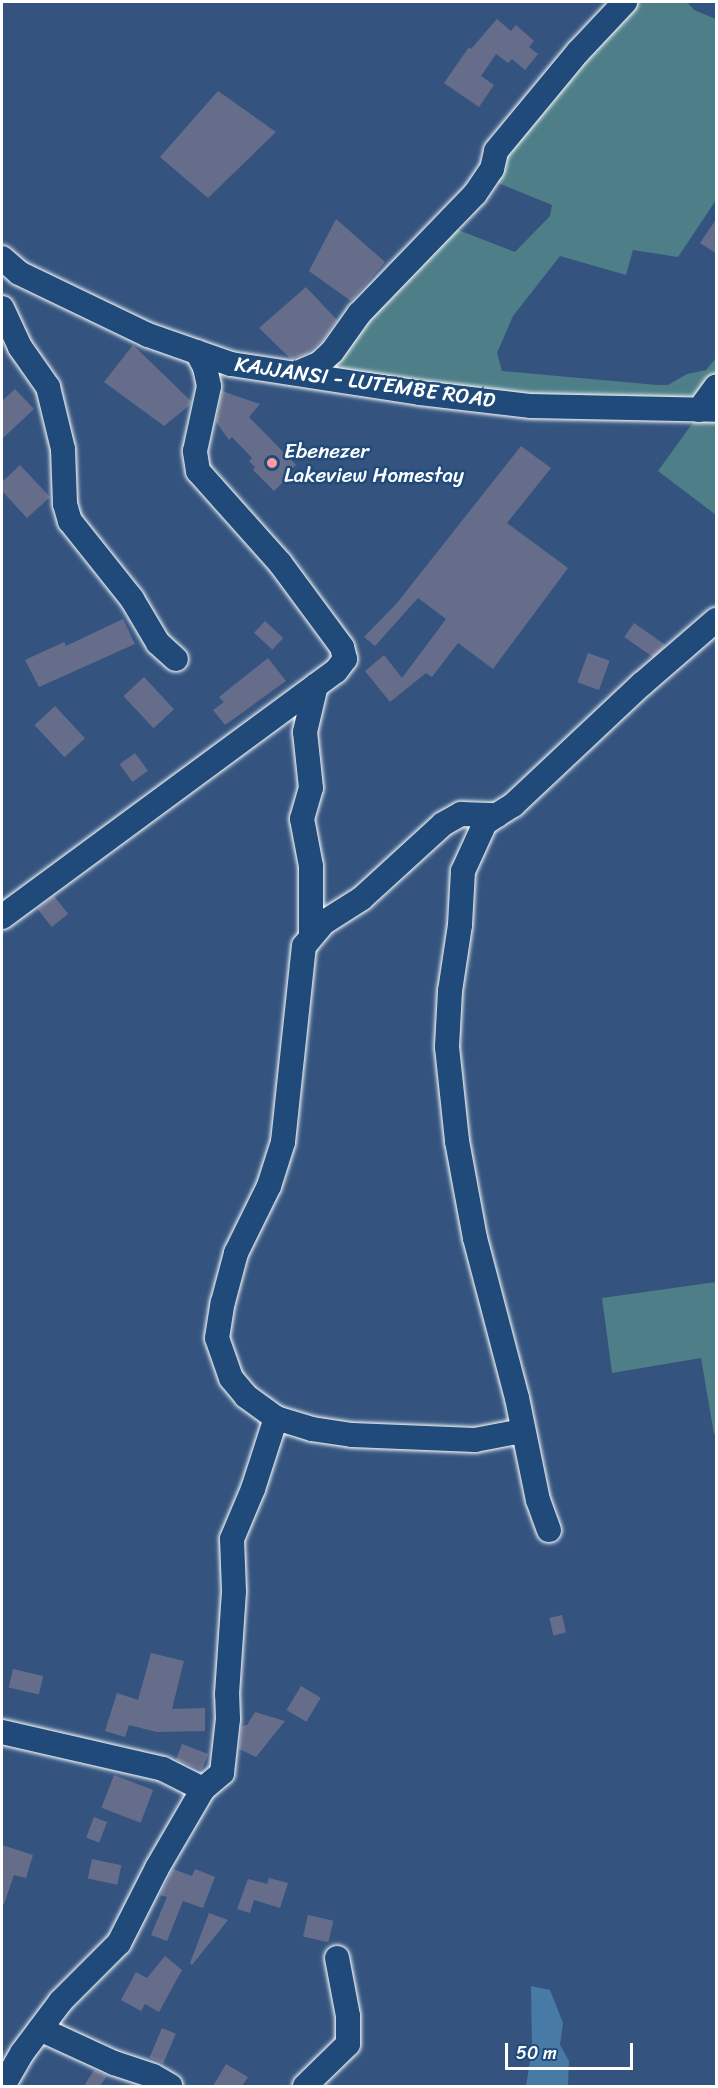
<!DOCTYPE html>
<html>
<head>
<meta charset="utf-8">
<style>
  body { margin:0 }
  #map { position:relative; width:718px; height:2088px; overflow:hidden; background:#34547f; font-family:Sriracha,sans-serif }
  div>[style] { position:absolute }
  .green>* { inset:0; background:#4e7e88 }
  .water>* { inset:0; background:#477aa4 }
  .building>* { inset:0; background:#666d8b; transform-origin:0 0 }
  .roads { filter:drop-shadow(0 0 2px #fff) drop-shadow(0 0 2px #fff) }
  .minor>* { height:24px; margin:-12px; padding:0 12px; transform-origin:12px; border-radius:12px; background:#1f4a7a }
  .dots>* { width:16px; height:16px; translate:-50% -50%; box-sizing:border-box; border:3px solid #1f4a7a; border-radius:50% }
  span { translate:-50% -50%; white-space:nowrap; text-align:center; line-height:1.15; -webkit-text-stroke:5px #1f4a7a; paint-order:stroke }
  .street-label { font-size:21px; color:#fff }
  .poi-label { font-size:21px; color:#fff }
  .left { translate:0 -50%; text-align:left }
  .frame { position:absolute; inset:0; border:3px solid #fff; pointer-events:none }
  .scale { position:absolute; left:505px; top:2043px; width:128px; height:27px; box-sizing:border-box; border:3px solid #fff; border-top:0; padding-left:8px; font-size:18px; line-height:21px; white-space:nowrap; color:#fff; -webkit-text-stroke:4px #1f4a7a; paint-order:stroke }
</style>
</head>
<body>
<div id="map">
  <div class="green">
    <i style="clip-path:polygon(633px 2px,687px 2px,694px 10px,716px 19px,716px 200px,678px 257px,633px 250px,626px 275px,560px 256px,513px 316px,497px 353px,502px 371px,657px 385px,668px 385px,687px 374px,706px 370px,716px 358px,716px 372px,700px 391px,683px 400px,491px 393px,316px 369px,340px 353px,453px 228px,515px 252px,550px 216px,552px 205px,491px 180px,503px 150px)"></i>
    <i style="clip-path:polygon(697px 417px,716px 417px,716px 515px,658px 471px)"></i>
    <i style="clip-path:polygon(716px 1282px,716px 1434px,714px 1434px,701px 1358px,612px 1373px,602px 1298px)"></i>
  </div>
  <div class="water">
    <i style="clip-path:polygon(531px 1986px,550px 1990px,563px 2023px,560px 2045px,569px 2061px,568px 2086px,526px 2086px,532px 2049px)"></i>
  </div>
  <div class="building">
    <i style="clip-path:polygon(497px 19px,511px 31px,516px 25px,534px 41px,529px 47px,538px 54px,525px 70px,512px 59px,508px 63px,496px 54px,481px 76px,494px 85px,479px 107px,444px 83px,469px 47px,471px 49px)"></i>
    <i style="clip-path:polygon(218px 91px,276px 132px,208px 198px,160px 157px)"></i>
    <i style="clip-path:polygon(717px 218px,717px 254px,700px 243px)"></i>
    <i style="clip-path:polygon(336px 219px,385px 262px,351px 301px,309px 271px)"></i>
    <i style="clip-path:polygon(306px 287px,337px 320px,323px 340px,306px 354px,291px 359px,259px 328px)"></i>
    <i style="clip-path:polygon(133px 345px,191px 401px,190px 405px,164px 426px,104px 382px)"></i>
    <i style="clip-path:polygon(15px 389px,34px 409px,2px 439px,2px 401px)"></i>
    <i style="clip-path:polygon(222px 391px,260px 404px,249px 417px,296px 465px,284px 475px,287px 478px,274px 491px,253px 470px,255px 467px,249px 461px,252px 458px,232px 437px,229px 440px,216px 422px)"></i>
    <i style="clip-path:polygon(521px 446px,551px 468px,507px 523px,568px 568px,493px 669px,458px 643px,432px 677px,426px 673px,390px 702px,365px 671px,384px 655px,402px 678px,446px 619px,418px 598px,375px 646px,364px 637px,397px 603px)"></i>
    <i style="clip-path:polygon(20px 465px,50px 497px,27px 518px,2px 491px,2px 482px)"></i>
    <i style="clip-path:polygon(123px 619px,135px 644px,39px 687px,25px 660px,64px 642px,66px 646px)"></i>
    <i style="left:265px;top:621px;width:25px;height:16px;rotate:43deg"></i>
    <i style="left:634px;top:623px;width:38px;height:17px;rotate:35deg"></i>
    <i style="left:588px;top:653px;width:23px;height:31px;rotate:20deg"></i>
    <i style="clip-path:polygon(268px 658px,286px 681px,225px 725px,213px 710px,224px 702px,219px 697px)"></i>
    <i style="left:144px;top:677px;width:44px;height:28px;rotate:47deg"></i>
    <i style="left:55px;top:706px;width:44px;height:28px;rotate:47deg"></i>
    <i style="left:135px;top:753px;width:22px;height:19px;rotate:54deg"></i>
    <i style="left:54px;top:896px;width:23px;height:21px;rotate:52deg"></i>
    <i style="left:562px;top:1615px;width:18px;height:13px;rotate:77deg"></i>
    <i style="clip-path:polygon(151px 1653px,184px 1661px,172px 1709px,205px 1708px,205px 1731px,157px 1732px,129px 1725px,125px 1737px,105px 1731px,117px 1693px,138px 1700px)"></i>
    <i style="left:13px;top:1669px;width:31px;height:19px;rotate:13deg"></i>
    <i style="left:301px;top:1686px;width:23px;height:28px;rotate:31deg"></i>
    <i style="clip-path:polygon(255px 1712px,285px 1721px,256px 1757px,239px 1749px,242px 1726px,247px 1725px)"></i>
    <i style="left:182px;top:1744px;width:28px;height:17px;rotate:21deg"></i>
    <i style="left:114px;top:1775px;width:42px;height:35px;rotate:21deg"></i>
    <i style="left:94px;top:1817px;width:14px;height:22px;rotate:21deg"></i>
    <i style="clip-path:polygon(2px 1845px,33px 1855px,26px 1878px,14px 1875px,4px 1904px,2px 1904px)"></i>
    <i style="left:92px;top:1859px;width:30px;height:20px;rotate:12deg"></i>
    <i style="clip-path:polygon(173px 1869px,192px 1876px,195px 1869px,215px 1877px,203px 1908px,183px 1901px,167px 1941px,151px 1935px,167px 1897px,160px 1895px)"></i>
    <i style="clip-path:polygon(269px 1878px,288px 1883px,280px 1908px,254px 1900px,250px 1913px,237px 1909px,248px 1879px,267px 1884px)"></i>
    <i style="clip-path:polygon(209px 1913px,228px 1920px,192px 1965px,190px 1963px)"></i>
    <i style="left:308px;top:1915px;width:26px;height:22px;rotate:13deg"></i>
    <i style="clip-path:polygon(165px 1956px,182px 1970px,159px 2012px,145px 2004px,141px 2011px,121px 2000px,136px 1972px,147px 1978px)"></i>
    <i style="left:162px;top:2028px;width:15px;height:32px;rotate:23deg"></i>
    <i style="clip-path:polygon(226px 2064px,248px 2077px,242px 2086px,213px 2086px)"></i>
    <i style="clip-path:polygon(94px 2070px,107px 2076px,100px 2086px,84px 2086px)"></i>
  </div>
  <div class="roads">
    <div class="minor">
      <i style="left:2px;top:258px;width:23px;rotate:41deg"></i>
      <i style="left:19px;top:273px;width:143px;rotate:25.7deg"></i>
      <i style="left:148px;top:335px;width:88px;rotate:19.3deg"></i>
      <i style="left:231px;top:364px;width:191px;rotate:8.7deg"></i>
      <i style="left:420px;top:393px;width:112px;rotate:6.7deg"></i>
      <i style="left:531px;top:406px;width:185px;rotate:1.2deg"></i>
      <i style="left:2px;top:308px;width:43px;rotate:65.2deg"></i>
      <i style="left:20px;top:347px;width:49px;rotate:55deg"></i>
      <i style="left:48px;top:387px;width:64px;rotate:76.4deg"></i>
      <i style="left:63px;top:449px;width:55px;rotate:87.9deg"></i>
      <i style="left:65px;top:504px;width:18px;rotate:74deg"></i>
      <i style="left:70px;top:521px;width:100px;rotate:51.5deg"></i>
      <i style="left:132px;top:599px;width:51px;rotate:59.4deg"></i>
      <i style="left:158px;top:643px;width:24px;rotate:42deg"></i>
      <i style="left:297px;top:373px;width:25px;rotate:-23deg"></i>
      <i style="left:320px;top:363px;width:16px;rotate:-43deg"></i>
      <i style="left:332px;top:352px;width:47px;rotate:-54.6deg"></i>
      <i style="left:359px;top:314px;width:167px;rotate:-46deg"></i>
      <i style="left:475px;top:194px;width:30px;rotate:-56deg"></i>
      <i style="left:492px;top:169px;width:18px;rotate:-77deg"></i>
      <i style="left:496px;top:151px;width:129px;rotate:-50.4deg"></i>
      <i style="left:578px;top:52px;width:69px;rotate:-46.8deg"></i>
      <i style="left:699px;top:410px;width:29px;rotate:-54deg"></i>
      <i style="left:497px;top:815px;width:14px;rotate:146deg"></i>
      <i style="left:485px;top:823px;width:53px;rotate:114.6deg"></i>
      <i style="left:463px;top:871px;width:54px;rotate:93.2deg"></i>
      <i style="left:460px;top:925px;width:67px;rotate:98.6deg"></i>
      <i style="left:450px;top:991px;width:56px;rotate:93.1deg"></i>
      <i style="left:447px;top:1047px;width:95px;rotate:83.9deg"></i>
      <i style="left:457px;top:1141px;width:99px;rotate:79.5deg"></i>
      <i style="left:475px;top:1238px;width:165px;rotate:75.3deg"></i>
      <i style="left:517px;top:1398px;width:104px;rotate:78.4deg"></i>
      <i style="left:538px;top:1500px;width:32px;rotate:70deg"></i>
      <i style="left:2px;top:917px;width:415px;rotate:-36.4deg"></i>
      <i style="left:336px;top:671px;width:15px;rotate:-53deg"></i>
      <i style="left:345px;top:659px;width:12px;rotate:-104deg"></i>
      <i style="left:342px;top:647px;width:104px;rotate:-126.4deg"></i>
      <i style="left:280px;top:563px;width:123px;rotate:-131.7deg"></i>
      <i style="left:198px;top:471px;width:20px;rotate:-99deg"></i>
      <i style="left:195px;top:451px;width:66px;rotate:-77.8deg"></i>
      <i style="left:209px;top:386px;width:19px;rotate:-102deg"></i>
      <i style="left:205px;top:367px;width:17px;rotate:-118deg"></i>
      <i style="left:311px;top:935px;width:69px;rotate:-90deg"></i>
      <i style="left:311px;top:866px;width:48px;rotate:-100.8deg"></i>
      <i style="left:302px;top:819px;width:32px;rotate:-74deg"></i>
      <i style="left:311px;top:788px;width:56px;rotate:-96.1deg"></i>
      <i style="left:305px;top:732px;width:48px;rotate:-76.8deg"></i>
      <i style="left:522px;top:1431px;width:48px;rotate:169.2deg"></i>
      <i style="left:475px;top:1440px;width:123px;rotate:-177.7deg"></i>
      <i style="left:352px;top:1435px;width:40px;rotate:-171.5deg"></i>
      <i style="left:312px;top:1429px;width:38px;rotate:-163deg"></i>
      <i style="left:276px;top:1418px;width:37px;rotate:-144deg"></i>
      <i style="left:246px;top:1396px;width:23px;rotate:-130deg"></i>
      <i style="left:231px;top:1378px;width:42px;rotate:-109.3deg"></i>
      <i style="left:217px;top:1338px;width:36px;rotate:-81deg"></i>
      <i style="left:223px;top:1302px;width:51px;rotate:-75.1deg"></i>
      <i style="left:236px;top:1253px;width:75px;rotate:-63.8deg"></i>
      <i style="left:269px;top:1186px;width:46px;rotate:-72.3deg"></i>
      <i style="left:283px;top:1142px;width:197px;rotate:-83.9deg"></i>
      <i style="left:304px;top:946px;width:30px;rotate:-50deg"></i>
      <i style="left:323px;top:923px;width:45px;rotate:-32.3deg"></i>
      <i style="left:361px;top:899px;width:111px;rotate:-42.4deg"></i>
      <i style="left:443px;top:824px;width:21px;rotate:-29deg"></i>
      <i style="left:461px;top:814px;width:36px;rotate:2deg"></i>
      <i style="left:497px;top:815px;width:19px;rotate:-32deg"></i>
      <i style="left:513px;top:805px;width:177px;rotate:-43.2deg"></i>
      <i style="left:642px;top:684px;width:98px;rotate:-40.9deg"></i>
      <i style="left:2px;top:1732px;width:165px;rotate:12.9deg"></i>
      <i style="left:163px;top:1769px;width:45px;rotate:26.6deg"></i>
      <i style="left:40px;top:2029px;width:81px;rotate:24.7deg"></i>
      <i style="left:114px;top:2063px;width:41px;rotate:18.4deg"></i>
      <i style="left:153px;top:2076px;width:20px;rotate:30deg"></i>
      <i style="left:3px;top:2086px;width:38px;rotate:-60deg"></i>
      <i style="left:22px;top:2053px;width:65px;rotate:-53.1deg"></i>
      <i style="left:61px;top:2001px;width:82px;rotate:-45deg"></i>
      <i style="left:119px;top:1943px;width:84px;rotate:-63.1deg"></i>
      <i style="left:157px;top:1868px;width:91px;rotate:-59.8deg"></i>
      <i style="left:203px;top:1789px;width:25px;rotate:-40deg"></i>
      <i style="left:222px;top:1773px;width:54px;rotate:-83.7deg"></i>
      <i style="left:228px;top:1719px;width:25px;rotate:-92deg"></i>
      <i style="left:227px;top:1694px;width:103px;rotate:-86.1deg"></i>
      <i style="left:234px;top:1591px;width:52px;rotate:-92.2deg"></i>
      <i style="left:232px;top:1539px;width:54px;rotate:-67.2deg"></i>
      <i style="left:253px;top:1489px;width:75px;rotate:-72.1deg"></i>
      <i style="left:305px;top:2086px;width:60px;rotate:-44.3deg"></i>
      <i style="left:348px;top:2044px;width:28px;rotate:-90deg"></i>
      <i style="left:348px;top:2016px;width:59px;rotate:-100.7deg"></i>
    </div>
  </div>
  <div class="dots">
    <i style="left:272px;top:463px;background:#ff9aa2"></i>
  </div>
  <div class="street-label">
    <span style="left:365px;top:382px;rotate:8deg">KAJJANSI - LUTEMBE ROAD</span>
  </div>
  <div class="poi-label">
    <span class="left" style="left:284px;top:463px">Ebenezer<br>Lakeview Homestay</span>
  </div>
  <div class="frame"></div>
  <div class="scale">50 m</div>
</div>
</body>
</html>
